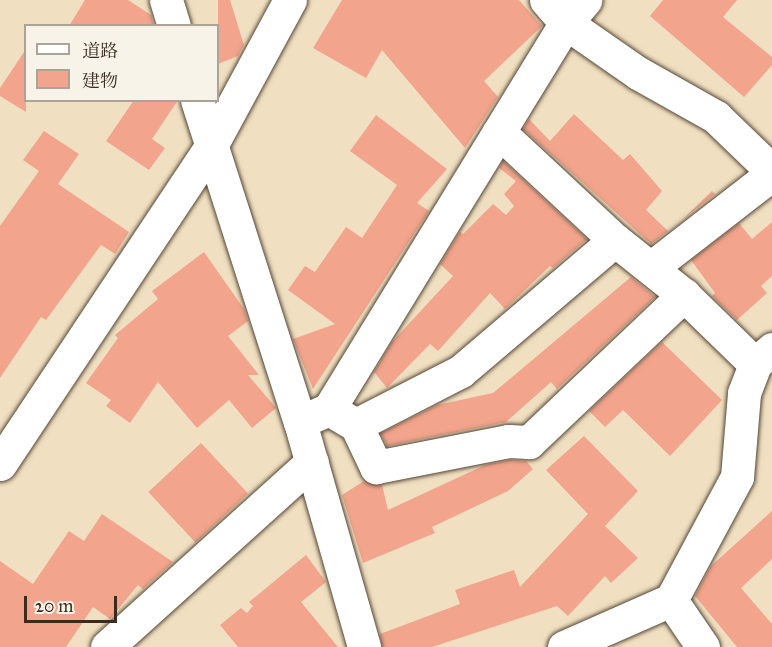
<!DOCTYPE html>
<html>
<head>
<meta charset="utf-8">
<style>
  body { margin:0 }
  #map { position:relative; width:772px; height:647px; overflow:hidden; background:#f0e0c1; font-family:"IM FELL Great Primer","Noto Serif JP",serif }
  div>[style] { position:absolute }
  .building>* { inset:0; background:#f2a48c; transform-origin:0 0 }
  .roads { filter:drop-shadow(0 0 2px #564536) drop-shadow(0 0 2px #564536) }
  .street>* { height:33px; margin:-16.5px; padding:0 16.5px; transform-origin:16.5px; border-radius:16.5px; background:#fff }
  span { translate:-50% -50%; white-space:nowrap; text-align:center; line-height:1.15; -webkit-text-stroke:4.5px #f7f3e8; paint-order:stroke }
  .legend { position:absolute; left:24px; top:24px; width:195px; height:78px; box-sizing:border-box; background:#f7f3e8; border:2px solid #aca397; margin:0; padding:8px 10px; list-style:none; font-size:18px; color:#3b2a1e }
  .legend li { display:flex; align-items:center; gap:12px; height:30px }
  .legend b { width:30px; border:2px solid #aca397 }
  .scale { position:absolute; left:24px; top:596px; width:93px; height:27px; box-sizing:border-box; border:3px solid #3b2a1e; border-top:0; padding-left:8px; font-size:18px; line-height:21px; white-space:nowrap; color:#3b2a1e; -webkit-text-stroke:4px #f7f3e8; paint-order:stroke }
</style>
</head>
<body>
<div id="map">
  <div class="building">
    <i style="clip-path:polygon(85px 0,128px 0,151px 15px,154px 26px,69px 26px)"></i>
    <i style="clip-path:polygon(218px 0,230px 0,244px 45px,238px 56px,218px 64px)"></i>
    <i style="clip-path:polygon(342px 0,519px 0,542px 26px,484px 81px,498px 97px,465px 148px,382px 50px,366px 78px,313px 48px)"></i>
    <i style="clip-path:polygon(663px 0,737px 0,723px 17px,772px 57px,772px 65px,744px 97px,650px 16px)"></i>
    <i style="clip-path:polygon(26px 49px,26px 112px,0 96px,0 88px)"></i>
    <i style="clip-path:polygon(134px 100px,178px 100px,152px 139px,165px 148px,149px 170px,106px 141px)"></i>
    <i style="clip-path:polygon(574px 114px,623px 160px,630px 154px,662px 191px,646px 210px,668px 231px,651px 244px,523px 129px,529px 119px,550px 141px)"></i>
    <i style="clip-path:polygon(376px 115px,447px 169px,417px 203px,429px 211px,313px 389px,293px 339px,335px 324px,288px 290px,305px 266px,315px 272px,346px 227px,362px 238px,397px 185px,350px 151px)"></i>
    <i style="clip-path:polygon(44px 131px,79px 154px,58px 184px,129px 232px,115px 254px,101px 245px,46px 320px,41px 317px,0 378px,0 226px,39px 171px,23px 160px)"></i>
    <i style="clip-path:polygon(503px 161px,587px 239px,553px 268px,550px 266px,505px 309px,490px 293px,438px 351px,430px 344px,387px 388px,374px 372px,392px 342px,453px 276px,440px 264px,460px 232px,463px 234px,493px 204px,506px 215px,514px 206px,504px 194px,516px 181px,499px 168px)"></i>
    <i style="clip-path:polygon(712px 191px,715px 194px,683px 219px)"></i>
    <i style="clip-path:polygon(772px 222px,772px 276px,761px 286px,767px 293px,737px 320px,712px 296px,715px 293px,691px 260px,739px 223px,752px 239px)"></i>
    <i style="clip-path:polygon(204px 252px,244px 309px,248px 321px,228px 336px,259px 375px,248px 375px,276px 408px,252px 428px,229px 400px,197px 428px,158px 382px,130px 423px,106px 406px,111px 400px,86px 383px,118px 338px,115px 335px,158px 299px,152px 291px)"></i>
    <i style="clip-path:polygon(631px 277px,655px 297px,557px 389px,551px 382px,506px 422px,387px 446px,381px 433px,437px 405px,493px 393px)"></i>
    <i style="clip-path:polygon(662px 342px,722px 400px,670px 456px,623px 410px,605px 427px,589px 411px)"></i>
    <i style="clip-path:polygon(584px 436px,638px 491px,605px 526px,638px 558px,611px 583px,605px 576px,568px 616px,557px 606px,432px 647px,382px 647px,380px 634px,460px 604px,455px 590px,514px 570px,520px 587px,588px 514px,546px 470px)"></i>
    <i style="left:201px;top:443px;width:69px;height:72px;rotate:47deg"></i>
    <i style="clip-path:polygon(509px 460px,526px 461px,533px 469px,508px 491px,432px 527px,435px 533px,363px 563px,342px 495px,364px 481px,382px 485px,388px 510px,485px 465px)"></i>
    <i style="clip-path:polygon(772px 511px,772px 559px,741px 588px,772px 624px,772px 647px,737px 647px,695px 596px,711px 566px)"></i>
    <i style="clip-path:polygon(102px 514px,173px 562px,143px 589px,138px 585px,110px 619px,93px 607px,66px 647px,0 647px,0 561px,33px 584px,69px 531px,84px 541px)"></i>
    <i style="clip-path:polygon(306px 555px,326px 582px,301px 602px,338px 647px,238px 647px,220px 625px,241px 608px,247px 613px,253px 606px,249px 602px)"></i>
  </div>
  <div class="roads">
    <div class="street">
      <i style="left:166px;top:0;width:27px;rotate:73deg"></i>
      <i style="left:546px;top:0;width:30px;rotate:49deg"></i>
      <i style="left:566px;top:23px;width:88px;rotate:34.8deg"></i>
      <i style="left:638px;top:73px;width:90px;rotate:29.4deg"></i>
      <i style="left:716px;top:117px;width:78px;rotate:44deg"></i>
      <i style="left:197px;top:100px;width:338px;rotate:72.3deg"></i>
      <i style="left:300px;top:422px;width:234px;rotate:74.1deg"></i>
      <i style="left:499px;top:132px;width:158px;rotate:43deg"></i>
      <i style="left:615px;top:240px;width:88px;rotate:38.6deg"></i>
      <i style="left:684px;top:295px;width:99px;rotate:44.2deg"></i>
      <i style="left:652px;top:267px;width:152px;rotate:-37.8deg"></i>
      <i style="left:329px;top:409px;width:31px;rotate:31deg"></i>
      <i style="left:356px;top:425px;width:47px;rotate:64.5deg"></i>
      <i style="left:376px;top:467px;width:135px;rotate:-11.1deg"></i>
      <i style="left:508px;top:441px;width:21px;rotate:3deg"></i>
      <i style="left:529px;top:442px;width:214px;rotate:-43.5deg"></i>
      <i style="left:300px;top:422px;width:32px;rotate:-24deg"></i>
      <i style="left:329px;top:409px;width:453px;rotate:-58.5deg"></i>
      <i style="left:566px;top:23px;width:30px;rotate:-50deg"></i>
      <i style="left:356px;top:425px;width:118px;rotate:-27.2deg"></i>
      <i style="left:461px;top:371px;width:202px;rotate:-40.4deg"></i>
      <i style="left:0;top:464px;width:382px;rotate:-56.4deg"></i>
      <i style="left:211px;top:146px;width:166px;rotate:-61.6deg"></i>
      <i style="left:671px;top:600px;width:57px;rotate:55.8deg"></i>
      <i style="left:107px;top:647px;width:276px;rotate:-42.1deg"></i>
      <i style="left:564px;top:647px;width:117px;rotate:-23.7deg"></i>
      <i style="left:671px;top:600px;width:140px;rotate:-61.8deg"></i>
      <i style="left:737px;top:477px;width:84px;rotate:-85.2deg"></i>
      <i style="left:744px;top:393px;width:31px;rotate:-69deg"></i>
      <i style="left:755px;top:364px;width:23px;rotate:-41deg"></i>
    </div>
  </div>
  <ul class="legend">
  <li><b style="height:8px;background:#fff"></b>道路</li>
  <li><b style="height:16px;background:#f2a48c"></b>建物</li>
  </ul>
  <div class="scale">20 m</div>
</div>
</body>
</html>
